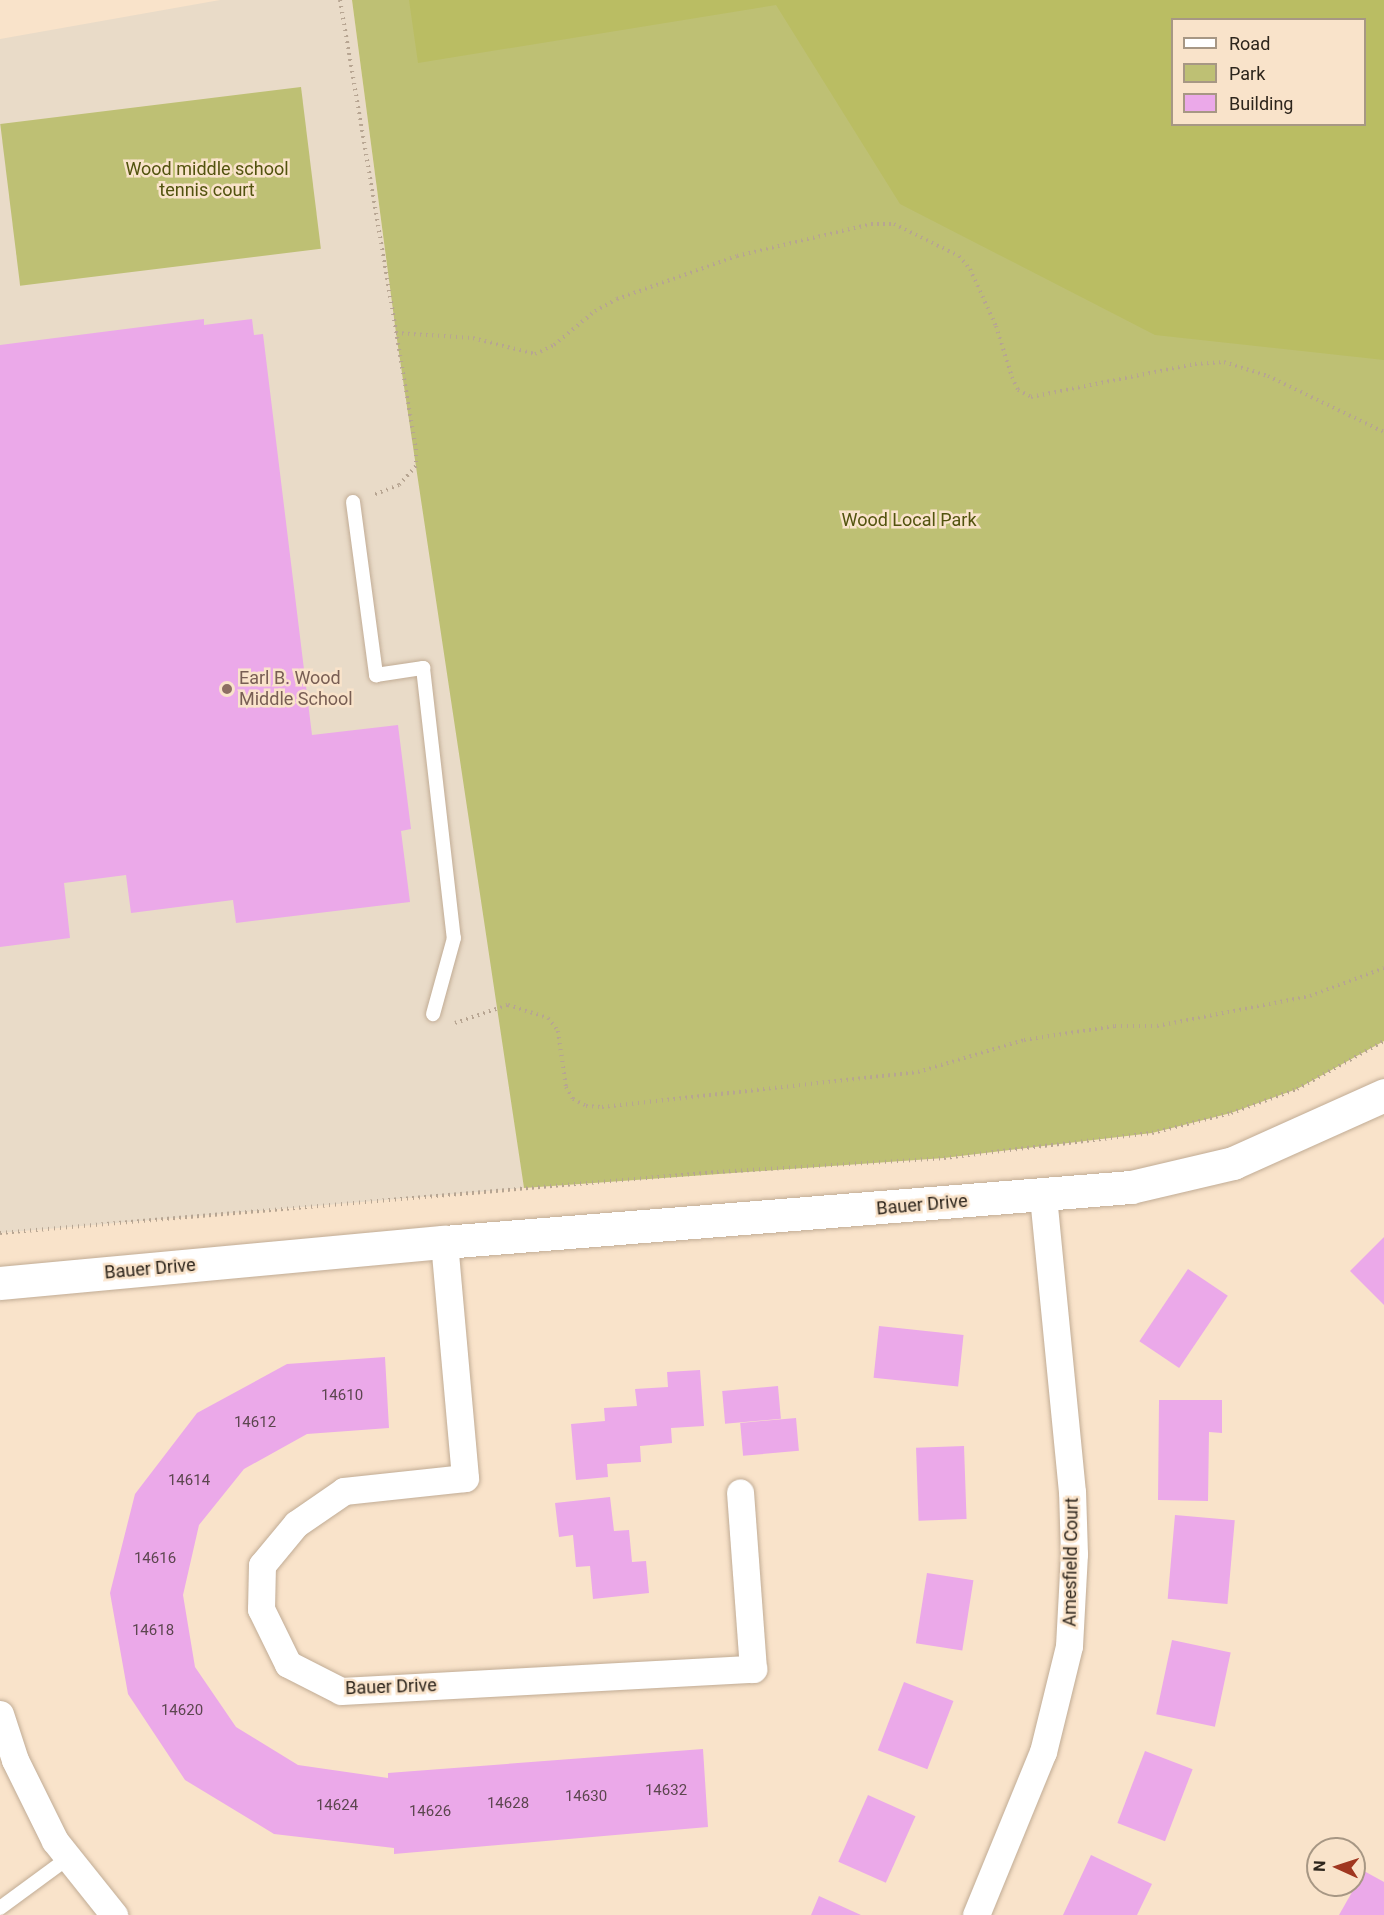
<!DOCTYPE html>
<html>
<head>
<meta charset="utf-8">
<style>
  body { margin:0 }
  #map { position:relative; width:1384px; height:1915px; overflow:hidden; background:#f9e3ca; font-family:Roboto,sans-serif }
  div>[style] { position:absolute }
  .education>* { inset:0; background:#e9dbc8 }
  .green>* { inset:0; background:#bec074; transform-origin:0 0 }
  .forest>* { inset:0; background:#babd63 }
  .building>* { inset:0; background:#eba9e9; transform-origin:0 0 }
  .path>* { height:4px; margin-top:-2px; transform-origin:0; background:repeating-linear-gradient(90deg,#b7a592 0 1.5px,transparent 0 6px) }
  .roads { filter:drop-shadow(0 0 2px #c1ac95) drop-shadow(0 0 2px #c1ac95) }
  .service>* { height:14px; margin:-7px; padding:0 7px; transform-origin:7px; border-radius:7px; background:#fff }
  .minor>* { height:27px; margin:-13.5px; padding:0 13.5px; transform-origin:13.5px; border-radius:13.5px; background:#fff }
  .tertiary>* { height:33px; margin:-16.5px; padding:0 16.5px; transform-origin:16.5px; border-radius:16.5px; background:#fff }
  .dots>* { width:16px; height:16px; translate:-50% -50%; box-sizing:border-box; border:3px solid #f9e3ca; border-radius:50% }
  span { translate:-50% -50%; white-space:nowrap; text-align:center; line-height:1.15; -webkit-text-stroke:5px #f9e3ca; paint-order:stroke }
  .number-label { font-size:15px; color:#5c464f }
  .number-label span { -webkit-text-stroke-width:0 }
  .park-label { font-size:18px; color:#52530e }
  .education-label { font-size:18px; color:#785e54 }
  .left { translate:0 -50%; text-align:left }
  .street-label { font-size:18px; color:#2d251c }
  .legend { position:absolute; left:1171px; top:18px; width:195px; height:108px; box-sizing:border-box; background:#f9e3ca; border:2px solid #a79784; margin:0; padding:8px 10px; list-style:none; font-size:18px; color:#2d251c }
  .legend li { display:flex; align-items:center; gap:12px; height:30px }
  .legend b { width:30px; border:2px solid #a79784 }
  .north { position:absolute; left:1306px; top:1837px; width:60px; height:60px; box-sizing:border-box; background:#f9e3ca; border:2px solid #a79784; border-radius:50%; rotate:273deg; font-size:16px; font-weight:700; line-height:24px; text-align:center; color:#2d251c }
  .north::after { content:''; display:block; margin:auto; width:21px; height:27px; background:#a03720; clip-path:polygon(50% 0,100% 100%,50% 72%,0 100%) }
</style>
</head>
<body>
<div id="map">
  <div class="education">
    <i style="clip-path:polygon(220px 0,352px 0,396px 333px,421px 461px,524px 1188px,0 1233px,0 39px)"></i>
  </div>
  <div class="green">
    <i style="clip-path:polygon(evenodd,352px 0,1384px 0,1384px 1041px,1297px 1089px,1231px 1113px,1152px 1133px,944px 1158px,524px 1188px,396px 333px,352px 0,1172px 20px,1364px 20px,1364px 124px,1172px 124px,1172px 20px)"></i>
    <i style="left:301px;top:87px;width:163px;height:303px;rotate:83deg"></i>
  </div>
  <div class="forest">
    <i style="clip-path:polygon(evenodd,409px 0,1384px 0,1384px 360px,1155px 335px,900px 204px,776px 5px,418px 63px,409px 0,1172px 20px,1364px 20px,1364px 124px,1172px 124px,1172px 20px)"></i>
  </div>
  <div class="building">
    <i style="clip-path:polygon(204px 319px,204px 325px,252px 319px,254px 335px,263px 334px,312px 735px,398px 725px,411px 829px,401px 831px,410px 902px,236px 923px,233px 900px,131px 913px,126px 875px,64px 883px,70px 938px,0 947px,0 345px)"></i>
    <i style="clip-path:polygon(1384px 1237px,1384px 1305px,1350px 1271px)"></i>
    <i style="left:1188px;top:1269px;width:48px;height:87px;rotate:34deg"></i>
    <i style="left:879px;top:1326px;width:85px;height:52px;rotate:6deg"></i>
    <i style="clip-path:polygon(385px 1357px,389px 1428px,307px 1434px,244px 1469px,199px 1525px,183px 1595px,195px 1667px,236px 1727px,298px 1765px,388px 1778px,388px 1773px,703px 1749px,708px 1827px,394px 1854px,394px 1848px,274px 1834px,185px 1780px,128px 1694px,110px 1593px,135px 1494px,197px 1413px,287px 1364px)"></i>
    <i style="clip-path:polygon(700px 1370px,704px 1426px,671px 1428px,672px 1443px,640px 1446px,641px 1462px,607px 1464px,608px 1477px,576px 1480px,571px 1424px,605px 1421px,604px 1408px,637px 1406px,635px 1389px,668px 1387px,667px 1372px)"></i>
    <i style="left:778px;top:1386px;width:33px;height:56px;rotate:85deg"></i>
    <i style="clip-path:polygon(1159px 1400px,1222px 1400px,1222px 1433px,1209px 1432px,1208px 1501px,1158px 1500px)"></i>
    <i style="left:796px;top:1418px;width:33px;height:56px;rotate:85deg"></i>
    <i style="left:964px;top:1446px;width:73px;height:48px;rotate:88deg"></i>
    <i style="clip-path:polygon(610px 1497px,614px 1531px,629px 1530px,632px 1562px,646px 1561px,649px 1593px,593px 1599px,590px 1566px,576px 1567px,573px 1535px,559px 1537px,555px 1503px)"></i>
    <i style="left:1175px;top:1515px;width:60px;height:84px;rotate:5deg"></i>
    <i style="left:927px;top:1573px;width:47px;height:71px;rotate:9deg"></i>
    <i style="left:1172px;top:1640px;width:60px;height:76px;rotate:12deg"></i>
    <i style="left:904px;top:1682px;width:53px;height:73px;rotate:21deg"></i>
    <i style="left:1145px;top:1751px;width:51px;height:77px;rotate:21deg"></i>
    <i style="left:868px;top:1795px;width:52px;height:73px;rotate:24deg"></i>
    <i style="clip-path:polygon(1091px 1855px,1152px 1884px,1137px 1915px,1063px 1915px)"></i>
    <i style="clip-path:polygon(1364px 1871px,1384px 1882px,1384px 1915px,1339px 1915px)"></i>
    <i style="clip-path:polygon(819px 1896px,861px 1915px,811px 1915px)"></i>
  </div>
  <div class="path">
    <i style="left:340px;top:0;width:455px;rotate:80.4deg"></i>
    <i style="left:416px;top:449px;width:17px;rotate:90deg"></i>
    <i style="left:416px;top:466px;width:25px;rotate:132deg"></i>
    <i style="left:399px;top:485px;width:28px;rotate:159deg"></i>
    <i style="left:396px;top:333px;width:77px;rotate:3.7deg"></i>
    <i style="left:473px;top:338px;width:64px;rotate:14.5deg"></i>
    <i style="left:535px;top:354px;width:21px;rotate:-25deg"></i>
    <i style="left:554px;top:345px;width:53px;rotate:-39.7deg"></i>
    <i style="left:595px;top:311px;width:25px;rotate:-29deg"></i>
    <i style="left:617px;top:299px;width:127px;rotate:-19.7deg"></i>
    <i style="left:737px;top:256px;width:138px;rotate:-13.4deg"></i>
    <i style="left:871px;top:224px;width:23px"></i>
    <i style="left:894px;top:224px;width:72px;rotate:26.2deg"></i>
    <i style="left:959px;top:256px;width:17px;rotate:50deg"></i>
    <i style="left:970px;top:269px;width:63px;rotate:65.5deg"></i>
    <i style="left:996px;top:326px;width:53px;rotate:72.6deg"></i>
    <i style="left:1012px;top:377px;width:14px;rotate:65deg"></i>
    <i style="left:1018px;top:390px;width:15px;rotate:28deg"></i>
    <i style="left:1031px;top:397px;width:167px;rotate:-11.4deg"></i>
    <i style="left:1195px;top:364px;width:29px;rotate:-4deg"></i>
    <i style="left:1224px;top:362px;width:46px;rotate:17.7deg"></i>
    <i style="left:1268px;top:376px;width:129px;rotate:25.8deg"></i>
    <i style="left:455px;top:1023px;width:56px;rotate:-18.8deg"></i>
    <i style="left:508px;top:1005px;width:42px;rotate:18deg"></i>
    <i style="left:548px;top:1018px;width:16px;rotate:52deg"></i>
    <i style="left:558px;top:1031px;width:57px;rotate:81.9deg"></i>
    <i style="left:566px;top:1087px;width:14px;rotate:60deg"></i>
    <i style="left:573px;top:1099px;width:15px;rotate:28deg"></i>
    <i style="left:586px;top:1106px;width:16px;rotate:4deg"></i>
    <i style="left:602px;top:1107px;width:318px;rotate:-6.3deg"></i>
    <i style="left:918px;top:1072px;width:111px;rotate:-16.8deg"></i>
    <i style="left:1024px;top:1040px;width:92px;rotate:-8.7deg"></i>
    <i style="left:1115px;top:1026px;width:42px"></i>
    <i style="left:1157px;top:1026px;width:156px;rotate:-11.1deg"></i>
    <i style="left:1310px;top:996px;width:79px;rotate:-20.7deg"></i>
    <i style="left:0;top:1233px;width:720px;rotate:-4.86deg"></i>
    <i style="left:717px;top:1172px;width:227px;rotate:-3.5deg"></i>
    <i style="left:944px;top:1158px;width:209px;rotate:-6.9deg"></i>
    <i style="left:1152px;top:1133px;width:81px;rotate:-14.2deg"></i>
    <i style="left:1231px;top:1113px;width:70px;rotate:-20deg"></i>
    <i style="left:1297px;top:1089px;width:99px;rotate:-28.9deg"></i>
  </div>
  <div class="roads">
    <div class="service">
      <i style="left:353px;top:502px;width:175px;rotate:82.4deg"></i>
      <i style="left:376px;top:675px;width:48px;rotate:-8.5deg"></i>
      <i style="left:423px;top:668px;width:272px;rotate:83.5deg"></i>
      <i style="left:454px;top:938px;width:79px;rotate:105.4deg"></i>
      <i style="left:0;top:1908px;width:84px;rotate:-36.3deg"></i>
    </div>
    <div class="minor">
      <i style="left:444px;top:1242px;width:237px;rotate:84.9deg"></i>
      <i style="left:465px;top:1478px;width:122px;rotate:173.9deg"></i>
      <i style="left:344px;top:1491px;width:58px;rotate:145.5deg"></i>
      <i style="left:296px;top:1524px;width:53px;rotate:129.7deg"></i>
      <i style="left:262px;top:1565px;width:44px;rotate:91.3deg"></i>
      <i style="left:261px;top:1609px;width:61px;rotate:63.9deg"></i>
      <i style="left:288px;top:1664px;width:59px;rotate:27deg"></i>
      <i style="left:341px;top:1691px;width:413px;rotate:-3.1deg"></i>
      <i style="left:753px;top:1669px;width:177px;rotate:-94.2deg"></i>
      <i style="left:0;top:1714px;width:48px;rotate:71.9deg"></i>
      <i style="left:15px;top:1760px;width:90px;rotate:63.7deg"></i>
      <i style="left:55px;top:1841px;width:95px;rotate:51.4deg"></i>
      <i style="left:976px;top:1915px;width:176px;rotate:-67.7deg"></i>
      <i style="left:1043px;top:1752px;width:109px;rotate:-76.2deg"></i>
      <i style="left:1069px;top:1646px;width:92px;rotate:-86.9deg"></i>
      <i style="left:1074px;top:1554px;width:62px;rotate:-91.8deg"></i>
      <i style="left:1072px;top:1492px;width:298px;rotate:-95.6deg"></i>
    </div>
    <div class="tertiary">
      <i style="left:0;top:1283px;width:446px;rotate:-5.3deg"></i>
      <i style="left:444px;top:1242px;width:689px;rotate:-4.58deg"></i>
      <i style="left:1131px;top:1187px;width:105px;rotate:-13.2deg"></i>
      <i style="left:1233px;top:1163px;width:166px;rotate:-24.2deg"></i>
    </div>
  </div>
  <div class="dots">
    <i style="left:227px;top:689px;background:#8d6e63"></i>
  </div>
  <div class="number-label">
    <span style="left:342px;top:1396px">14610</span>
    <span style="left:255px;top:1423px">14612</span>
    <span style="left:189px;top:1481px">14614</span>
    <span style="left:155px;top:1559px">14616</span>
    <span style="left:153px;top:1631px">14618</span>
    <span style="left:182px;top:1711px">14620</span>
    <span style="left:666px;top:1791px">14632</span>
    <span style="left:586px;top:1797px">14630</span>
    <span style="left:508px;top:1804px">14628</span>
    <span style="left:337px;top:1806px">14624</span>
    <span style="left:430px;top:1812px">14626</span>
  </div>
  <div class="park-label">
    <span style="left:207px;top:180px">Wood middle school<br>tennis court</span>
    <span style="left:909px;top:520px">Wood Local Park</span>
  </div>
  <div class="education-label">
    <span class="left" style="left:239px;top:689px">Earl B. Wood<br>Middle School</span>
  </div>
  <div class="street-label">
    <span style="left:922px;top:1205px;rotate:-5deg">Bauer Drive</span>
    <span style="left:150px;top:1269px;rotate:-5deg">Bauer Drive</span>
    <span style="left:1071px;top:1562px;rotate:-89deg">Amesfield Court</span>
    <span style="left:391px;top:1687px;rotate:-2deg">Bauer Drive</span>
  </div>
  <ul class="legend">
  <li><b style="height:8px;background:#fff"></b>Road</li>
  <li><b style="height:16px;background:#bec074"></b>Park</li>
  <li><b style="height:16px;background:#eba9e9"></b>Building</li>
  </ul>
  <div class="north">N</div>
</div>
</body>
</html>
